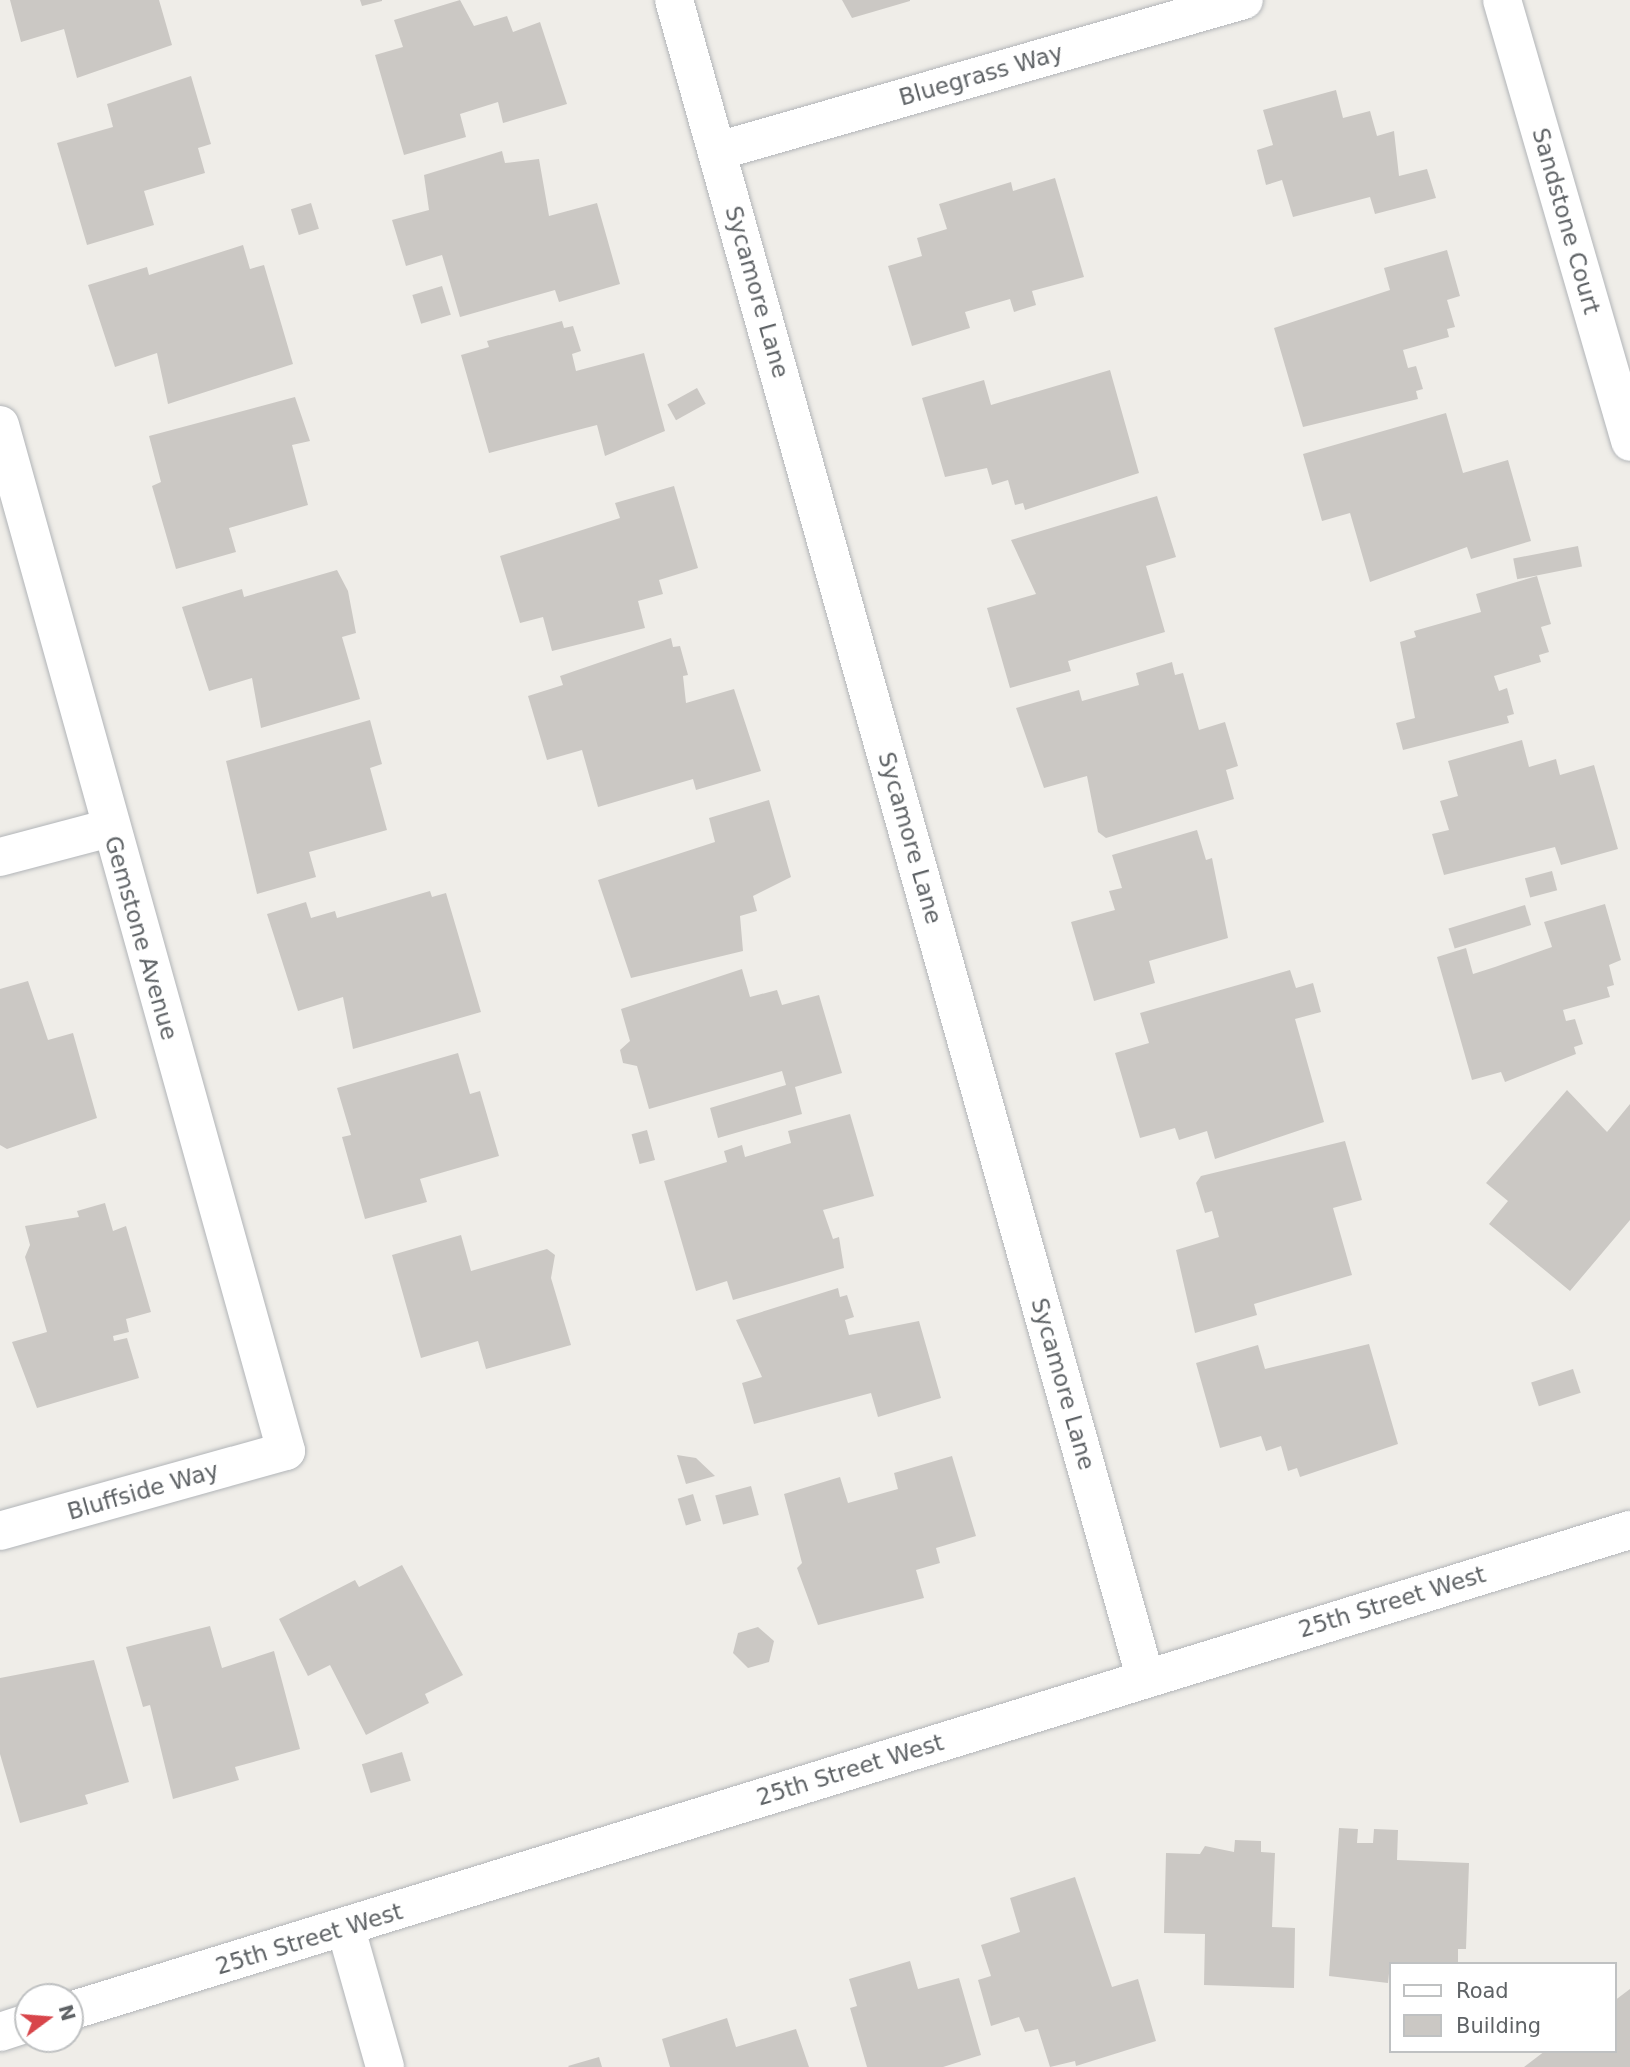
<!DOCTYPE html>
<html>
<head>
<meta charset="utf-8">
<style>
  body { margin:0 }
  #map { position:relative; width:1630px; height:2067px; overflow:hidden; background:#efede8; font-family:"DejaVu Sans",sans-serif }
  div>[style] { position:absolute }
  .building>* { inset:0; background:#cbc8c4; transform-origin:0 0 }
  .roads { filter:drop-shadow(0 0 2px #b2b5b8) drop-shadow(0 0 2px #b2b5b8) }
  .minor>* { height:38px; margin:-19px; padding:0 19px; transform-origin:19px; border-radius:19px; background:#fff }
  .secondary>* { height:38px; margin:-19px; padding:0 19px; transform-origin:19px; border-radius:19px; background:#fff }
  span { translate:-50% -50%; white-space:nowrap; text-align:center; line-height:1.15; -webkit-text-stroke:6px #fff; paint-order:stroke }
  .street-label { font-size:23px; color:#5f6366 }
  .legend { position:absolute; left:1389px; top:1962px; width:228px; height:91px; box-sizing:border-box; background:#fff; border:2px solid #bfc1c2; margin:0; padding:9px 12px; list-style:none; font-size:21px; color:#5f6366 }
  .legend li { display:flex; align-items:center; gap:14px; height:35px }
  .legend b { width:35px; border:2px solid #bfc1c2 }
  .north { position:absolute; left:14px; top:1983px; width:70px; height:70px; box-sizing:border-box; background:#fff; border:2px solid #bfc1c2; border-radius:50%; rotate:74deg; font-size:19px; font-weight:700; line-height:28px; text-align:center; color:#5f6366 }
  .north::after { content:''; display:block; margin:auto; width:24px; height:32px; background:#d8454a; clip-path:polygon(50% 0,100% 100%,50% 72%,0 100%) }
</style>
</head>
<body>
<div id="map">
  <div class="building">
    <i style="clip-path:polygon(10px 0,159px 0,172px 45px,77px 78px,64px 29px,21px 42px)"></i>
    <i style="clip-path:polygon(360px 0,382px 0,382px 1px,362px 6px)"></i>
    <i style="clip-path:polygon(460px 0,474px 26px,507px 16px,513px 32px,540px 22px,567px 104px,503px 123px,498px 102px,460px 114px,466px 137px,404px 155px,375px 55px,403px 47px,394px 20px)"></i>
    <i style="clip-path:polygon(842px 0,910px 0,910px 1px,852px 18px)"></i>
    <i style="clip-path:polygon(191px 76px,211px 144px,198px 148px,205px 173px,144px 191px,154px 225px,87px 245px,57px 143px,113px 127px,107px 104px)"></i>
    <i style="clip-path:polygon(1336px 90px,1343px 118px,1370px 111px,1377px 136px,1394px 131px,1399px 176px,1427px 169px,1436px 198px,1375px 214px,1370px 197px,1293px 217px,1282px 180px,1266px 185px,1257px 150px,1273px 145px,1263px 110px)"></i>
    <i style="clip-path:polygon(502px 151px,505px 163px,539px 159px,549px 216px,597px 203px,620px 284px,559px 302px,555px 290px,460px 317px,442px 255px,406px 266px,392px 220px,429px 210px,424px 175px)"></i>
    <i style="clip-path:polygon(1055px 178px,1084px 277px,1032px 291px,1036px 305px,1014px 312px,1010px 299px,965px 312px,970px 328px,912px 346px,888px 266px,922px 256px,917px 238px,947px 229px,939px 204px,1011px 182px,1013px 191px)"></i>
    <i style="left:311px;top:203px;width:27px;height:21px;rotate:73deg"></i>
    <i style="clip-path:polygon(243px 245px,250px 269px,264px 265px,293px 364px,168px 404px,157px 353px,115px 367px,88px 285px,147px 267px,149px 275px)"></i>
    <i style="clip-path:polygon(1447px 250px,1460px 296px,1447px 300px,1455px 327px,1447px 329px,1449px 337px,1403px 350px,1408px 368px,1416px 366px,1423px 389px,1416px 391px,1418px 399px,1303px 427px,1274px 328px,1390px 290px,1384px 268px)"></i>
    <i style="left:442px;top:286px;width:30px;height:31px;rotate:73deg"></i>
    <i style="clip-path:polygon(562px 321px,564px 328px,573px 326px,581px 351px,572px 354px,576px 371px,644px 353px,665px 431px,605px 456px,597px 425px,489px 453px,461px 355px,489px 347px,487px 341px)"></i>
    <i style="clip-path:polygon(1110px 370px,1139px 473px,1025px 510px,1023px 503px,1015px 505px,1008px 480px,992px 485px,987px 468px,945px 477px,922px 398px,984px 380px,991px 405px)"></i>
    <i style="left:697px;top:388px;width:18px;height:34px;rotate:61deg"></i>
    <i style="clip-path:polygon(295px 397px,310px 441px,292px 445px,308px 505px,229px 528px,236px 552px,176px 569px,152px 486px,161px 482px,149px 436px)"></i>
    <i style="clip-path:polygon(1446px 413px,1463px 473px,1508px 460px,1531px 541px,1471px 559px,1467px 547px,1370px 582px,1350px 513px,1322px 521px,1303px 454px)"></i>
    <i style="clip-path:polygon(674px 486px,698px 568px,659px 580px,663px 594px,638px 601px,645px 628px,552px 651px,543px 617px,520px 623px,500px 556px,620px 518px,615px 503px)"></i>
    <i style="clip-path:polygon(1157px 496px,1176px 557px,1146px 566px,1165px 632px,1068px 661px,1071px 671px,1010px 688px,987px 608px,1036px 594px,1011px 540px)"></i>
    <i style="left:1578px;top:546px;width:21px;height:66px;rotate:79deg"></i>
    <i style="clip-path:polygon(337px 570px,348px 591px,356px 633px,342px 637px,360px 699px,261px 728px,252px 678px,209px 691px,182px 607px,242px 589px,244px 597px)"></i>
    <i style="clip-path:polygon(1537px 576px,1551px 624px,1541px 627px,1549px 652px,1539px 655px,1541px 662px,1494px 676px,1499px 691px,1507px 688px,1514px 714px,1507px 716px,1509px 723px,1403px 750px,1396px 723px,1415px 718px,1400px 642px,1416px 637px,1414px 631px,1481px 612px,1476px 594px)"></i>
    <i style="clip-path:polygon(671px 638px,673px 647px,680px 646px,688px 675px,683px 676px,686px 703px,734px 689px,761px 771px,696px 790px,693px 779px,598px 807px,582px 750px,547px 760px,528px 696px,563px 685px,560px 676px)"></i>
    <i style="clip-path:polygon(1172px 662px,1175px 675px,1183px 673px,1199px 730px,1225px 722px,1238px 766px,1226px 770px,1234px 799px,1106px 838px,1098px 832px,1087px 776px,1044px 788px,1016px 708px,1079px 690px,1082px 701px,1139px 685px,1136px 673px)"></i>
    <i style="clip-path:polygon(370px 720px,382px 764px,370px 768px,387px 830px,309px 852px,316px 877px,257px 894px,226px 761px)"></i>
    <i style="clip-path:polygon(1522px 740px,1529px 767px,1556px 759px,1560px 775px,1594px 765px,1618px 849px,1561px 865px,1555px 847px,1444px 875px,1432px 834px,1449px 830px,1440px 801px,1458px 796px,1448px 761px)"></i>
    <i style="clip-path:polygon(769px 800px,791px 877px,753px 896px,757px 911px,740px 916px,743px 951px,631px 978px,598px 880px,715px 842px,709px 818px)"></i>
    <i style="clip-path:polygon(1197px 830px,1206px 860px,1212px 858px,1228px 938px,1149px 961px,1155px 983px,1094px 1001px,1071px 922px,1115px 910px,1109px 891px,1122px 888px,1112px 855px)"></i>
    <i style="left:1552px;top:871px;width:20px;height:28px;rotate:75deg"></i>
    <i style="clip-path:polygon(430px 891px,432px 897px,446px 893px,481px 1012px,353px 1049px,343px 997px,298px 1011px,267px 914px,306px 902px,311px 918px,335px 911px,337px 918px)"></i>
    <i style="clip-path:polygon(1605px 904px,1621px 960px,1609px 965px,1614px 985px,1607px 987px,1610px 997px,1563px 1010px,1566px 1021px,1575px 1019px,1583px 1044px,1574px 1047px,1576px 1054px,1505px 1082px,1501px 1072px,1472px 1080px,1437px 957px,1466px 948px,1473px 974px,1495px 967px,1552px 947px,1544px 922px)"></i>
    <i style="left:1525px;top:905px;width:21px;height:80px;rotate:73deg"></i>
    <i style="clip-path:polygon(742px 969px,750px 997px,777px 990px,782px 1005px,819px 995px,842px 1073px,795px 1087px,802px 1114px,718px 1138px,710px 1108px,786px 1085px,782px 1071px,649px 1109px,637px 1066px,623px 1063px,620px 1050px,630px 1041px,621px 1009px)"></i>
    <i style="clip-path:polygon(1290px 970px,1296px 988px,1313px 983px,1321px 1012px,1295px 1019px,1324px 1122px,1215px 1159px,1207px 1131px,1179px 1140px,1175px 1128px,1140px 1138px,1115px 1053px,1149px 1043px,1140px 1013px)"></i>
    <i style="clip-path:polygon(28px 981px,48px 1040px,73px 1033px,97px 1118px,7px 1149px,0 1145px,0 989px)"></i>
    <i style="clip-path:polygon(458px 1053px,470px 1094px,480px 1091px,499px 1156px,420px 1179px,427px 1202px,365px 1219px,342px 1137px,351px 1135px,337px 1088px)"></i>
    <i style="clip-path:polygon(1567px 1090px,1607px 1132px,1630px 1104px,1630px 1220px,1570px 1291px,1489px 1224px,1508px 1201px,1486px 1183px)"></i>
    <i style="clip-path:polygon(850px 1114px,874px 1196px,823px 1210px,833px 1239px,839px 1237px,844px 1268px,733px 1300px,727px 1281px,696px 1291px,664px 1181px,727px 1162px,724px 1151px,742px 1145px,745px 1157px,791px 1143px,788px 1131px)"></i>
    <i style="left:647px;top:1130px;width:31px;height:16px;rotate:75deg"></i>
    <i style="clip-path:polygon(1345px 1141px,1362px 1200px,1333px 1208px,1352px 1275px,1254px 1304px,1257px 1315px,1195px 1333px,1176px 1250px,1219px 1237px,1212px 1211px,1205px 1213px,1196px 1183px,1201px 1176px)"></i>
    <i style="clip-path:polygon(105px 1203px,113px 1231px,126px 1226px,151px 1312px,126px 1319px,129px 1332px,113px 1336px,114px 1341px,127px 1338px,139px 1378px,37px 1408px,12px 1342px,47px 1332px,25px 1257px,30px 1245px,25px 1226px,79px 1217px,77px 1211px)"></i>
    <i style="clip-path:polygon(461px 1235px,471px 1271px,547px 1249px,555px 1255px,551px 1278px,571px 1345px,486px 1369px,478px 1341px,421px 1358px,392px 1255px)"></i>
    <i style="clip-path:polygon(838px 1288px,840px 1297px,847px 1295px,854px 1317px,845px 1320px,849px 1335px,919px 1321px,941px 1398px,878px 1417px,871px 1393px,754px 1424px,742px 1383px,762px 1377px,736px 1320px)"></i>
    <i style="clip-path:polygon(1369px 1344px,1398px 1444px,1300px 1477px,1297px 1468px,1288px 1471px,1281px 1446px,1266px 1451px,1261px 1436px,1220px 1448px,1196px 1363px,1258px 1345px,1265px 1369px)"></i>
    <i style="left:1573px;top:1369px;width:25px;height:44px;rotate:72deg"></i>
    <i style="clip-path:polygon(677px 1455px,696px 1458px,715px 1476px,686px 1484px)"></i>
    <i style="clip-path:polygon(952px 1456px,976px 1536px,936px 1548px,940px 1563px,916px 1570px,924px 1598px,818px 1625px,797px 1568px,802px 1563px,784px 1494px,840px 1477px,848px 1503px,898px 1489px,894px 1473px)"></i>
    <i style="left:751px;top:1486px;width:30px;height:37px;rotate:75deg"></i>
    <i style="left:693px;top:1494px;width:28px;height:16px;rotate:73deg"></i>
    <i style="clip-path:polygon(402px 1565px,463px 1675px,425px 1694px,429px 1703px,366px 1735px,330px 1665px,308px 1676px,279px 1619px,355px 1580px,359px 1587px)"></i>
    <i style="clip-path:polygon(210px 1626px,222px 1668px,274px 1651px,300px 1749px,235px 1767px,239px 1780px,173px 1799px,150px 1705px,143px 1707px,126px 1647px)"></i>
    <i style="clip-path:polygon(758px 1627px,774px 1641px,769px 1662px,748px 1668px,733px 1653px,738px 1633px)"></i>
    <i style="clip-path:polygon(94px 1660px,129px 1782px,85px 1795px,88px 1804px,20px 1823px,0 1754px,0 1678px)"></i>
    <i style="left:402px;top:1752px;width:30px;height:42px;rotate:73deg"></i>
    <i style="clip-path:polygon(1339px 1828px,1358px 1829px,1357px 1843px,1373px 1843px,1374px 1829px,1398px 1830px,1397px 1860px,1469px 1863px,1466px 1949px,1458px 1949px,1458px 1964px,1390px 1964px,1388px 1983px,1329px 1976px)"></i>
    <i style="clip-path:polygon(1235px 1840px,1261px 1841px,1261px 1852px,1275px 1853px,1272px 1927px,1295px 1928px,1294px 1988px,1204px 1985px,1205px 1934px,1164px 1933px,1166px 1853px,1200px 1854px,1205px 1846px,1234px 1852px)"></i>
    <i style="clip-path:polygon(1075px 1877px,1112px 1987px,1138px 1979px,1156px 2041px,1076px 2066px,1075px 2061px,1050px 2067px,1038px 2029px,1025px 2032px,1019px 2017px,991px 2026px,978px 1980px,991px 1976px,981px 1945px,1020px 1932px,1010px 1898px)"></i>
    <i style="clip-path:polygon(910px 1961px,918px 1989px,959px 1978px,981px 2055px,943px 2067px,867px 2067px,850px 2008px,857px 2006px,849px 1979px)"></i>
    <i style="clip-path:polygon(1630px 1989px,1630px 2067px,1524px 2067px,1545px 2051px,1614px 2051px,1614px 2001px)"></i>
    <i style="clip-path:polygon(727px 2018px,736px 2047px,796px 2029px,809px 2067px,670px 2067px,662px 2039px)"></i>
    <i style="clip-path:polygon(599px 2057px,602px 2067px,569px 2067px,568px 2066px)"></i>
  </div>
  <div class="roads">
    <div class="minor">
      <i style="left:674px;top:0;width:1742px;rotate:74.31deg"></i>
      <i style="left:1502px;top:0;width:460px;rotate:73.8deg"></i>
      <i style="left:718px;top:151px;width:547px;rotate:-16.02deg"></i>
      <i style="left:0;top:425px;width:1065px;rotate:74.42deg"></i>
      <i style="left:286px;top:1451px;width:297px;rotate:164.4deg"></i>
      <i style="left:0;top:857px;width:114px;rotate:-14.8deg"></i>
      <i style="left:346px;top:1929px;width:143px;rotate:74.2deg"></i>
    </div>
    <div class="secondary">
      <i style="left:70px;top:2011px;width:1632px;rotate:-17.14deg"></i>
      <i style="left:0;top:2032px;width:29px;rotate:-18deg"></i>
    </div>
  </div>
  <div class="street-label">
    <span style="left:981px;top:75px;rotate:-16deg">Bluegrass Way</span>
    <span style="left:1566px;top:221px;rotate:74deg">Sandstone Court</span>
    <span style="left:757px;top:292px;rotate:74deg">Sycamore Lane</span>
    <span style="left:910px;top:838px;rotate:74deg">Sycamore Lane</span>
    <span style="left:141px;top:938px;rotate:74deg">Gemstone Avenue</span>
    <span style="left:1063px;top:1384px;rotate:74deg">Sycamore Lane</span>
    <span style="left:143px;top:1491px;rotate:-16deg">Bluffside Way</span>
    <span style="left:1392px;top:1602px;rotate:-17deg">25th Street West</span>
    <span style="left:850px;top:1770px;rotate:-17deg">25th Street West</span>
    <span style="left:309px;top:1939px;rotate:-17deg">25th Street West</span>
  </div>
  <ul class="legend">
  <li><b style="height:9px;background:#fff"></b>Road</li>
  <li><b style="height:19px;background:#cbc8c4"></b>Building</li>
  </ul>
  <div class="north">N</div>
</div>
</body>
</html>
